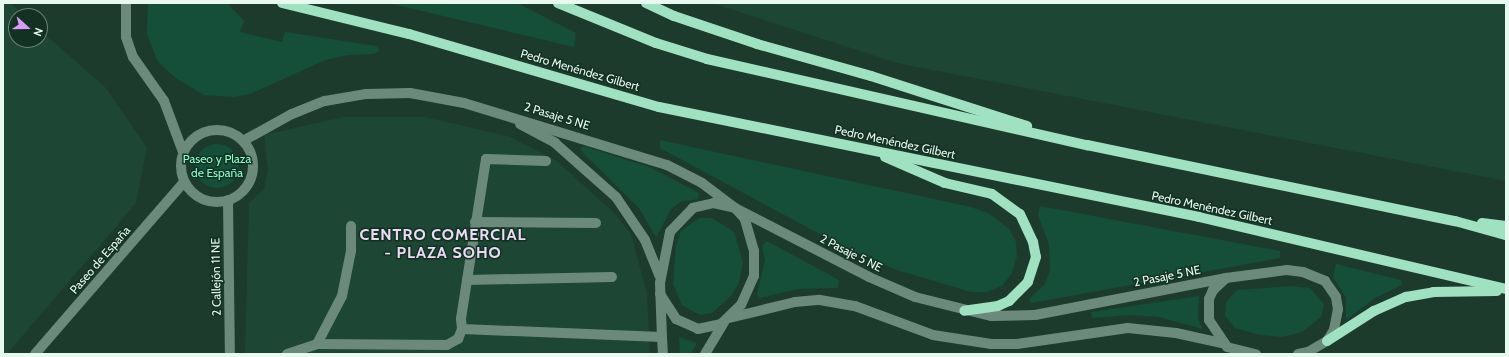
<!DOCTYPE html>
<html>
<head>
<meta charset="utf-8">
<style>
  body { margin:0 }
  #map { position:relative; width:1509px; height:357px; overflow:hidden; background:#1c3b2d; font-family:Cabin,sans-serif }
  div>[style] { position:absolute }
  .built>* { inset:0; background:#1e4634 }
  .green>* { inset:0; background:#154f39 }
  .round { border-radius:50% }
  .minor>* { height:10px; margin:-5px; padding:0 5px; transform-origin:5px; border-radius:5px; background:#6c8a7b }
  .minor>.ring { margin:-5px; padding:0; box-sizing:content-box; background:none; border:10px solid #6c8a7b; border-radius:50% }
  .major>* { height:10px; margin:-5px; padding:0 5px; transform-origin:5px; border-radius:5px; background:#a0e1c2 }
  span { translate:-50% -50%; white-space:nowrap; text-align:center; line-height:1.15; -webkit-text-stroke:3px #123123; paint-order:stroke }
  .street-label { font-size:12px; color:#e8f9f0 }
  .park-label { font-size:12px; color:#8ffbca }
  .district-label { font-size:16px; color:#ecdbf6; font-weight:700; letter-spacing:1px }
  .frame { position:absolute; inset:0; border:4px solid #e8f9f0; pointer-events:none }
  .north { position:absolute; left:8px; top:8px; width:40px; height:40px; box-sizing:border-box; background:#123123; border:1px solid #688175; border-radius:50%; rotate:111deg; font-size:11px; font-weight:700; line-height:16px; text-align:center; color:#e8f9f0 }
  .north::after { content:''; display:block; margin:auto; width:14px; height:18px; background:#d89bf8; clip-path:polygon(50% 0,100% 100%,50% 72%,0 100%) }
</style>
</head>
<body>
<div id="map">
  <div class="built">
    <i style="clip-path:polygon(3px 3px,10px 3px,25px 16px,16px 16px,16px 40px,40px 40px,40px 30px,106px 88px,147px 148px,136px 203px,7px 354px,3px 354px)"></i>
    <i style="clip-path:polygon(712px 3px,1506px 3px,1506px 181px,897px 63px)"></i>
    <i style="clip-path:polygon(344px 117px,424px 117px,508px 136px,557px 161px,613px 212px,631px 234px,647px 294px,650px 354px,245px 354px,249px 203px,264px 189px,268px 170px,264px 135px)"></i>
  </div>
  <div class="green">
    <i style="clip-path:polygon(148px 3px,227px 3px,244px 21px,240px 32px,282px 42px,285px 32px,376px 46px,380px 50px,374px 54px,348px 55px,325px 60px,250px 94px,234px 97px,204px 95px,177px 79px,158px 62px,147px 34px)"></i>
    <i style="clip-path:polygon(388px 3px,517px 3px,576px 33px,574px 47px)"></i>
    <i style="clip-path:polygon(660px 140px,971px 207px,990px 214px,1009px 229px,1016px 242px,1017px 256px,1012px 273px,1002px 286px,987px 292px,971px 292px,897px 270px,842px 246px,660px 148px)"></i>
    <i class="round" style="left:195px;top:144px;width:44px;height:44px"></i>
    <i style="clip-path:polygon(583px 146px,649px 167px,699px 193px,698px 199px,680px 202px,671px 209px,656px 237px,639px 208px,580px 150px)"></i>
    <i style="clip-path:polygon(1040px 206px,1280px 251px,1280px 258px,1031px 303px,1029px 299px,1045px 284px,1050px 270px,1049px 245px,1038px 215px)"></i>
    <i style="clip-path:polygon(699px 218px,712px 218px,734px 232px,743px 262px,739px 283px,731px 296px,712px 313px,700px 315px,682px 305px,673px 284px,676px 245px,681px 231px)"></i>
    <i style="clip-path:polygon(767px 241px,839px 280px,838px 288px,798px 289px,760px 298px,757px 294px,765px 261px,762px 246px)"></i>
    <i style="clip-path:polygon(1336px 264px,1401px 280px,1402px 285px,1375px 298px,1346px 320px,1346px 298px,1333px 277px)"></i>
    <i style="clip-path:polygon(1292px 286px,1310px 288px,1324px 304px,1321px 317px,1302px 332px,1282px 337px,1260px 335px,1235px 328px,1225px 316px,1226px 302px,1237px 290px)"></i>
    <i style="clip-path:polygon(1199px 296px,1198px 318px,1202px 329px,1159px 317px,1130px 315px,1092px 318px,1091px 312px)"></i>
    <i style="clip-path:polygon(679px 337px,697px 343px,691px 354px,680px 354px)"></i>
  </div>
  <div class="minor">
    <i style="left:126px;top:3px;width:34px;rotate:90deg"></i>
    <i style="left:126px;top:37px;width:21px;rotate:71deg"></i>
    <i style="left:133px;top:57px;width:54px;rotate:54.8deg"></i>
    <i style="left:164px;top:101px;width:54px;rotate:69.6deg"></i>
    <i style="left:520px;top:124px;width:40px;rotate:28deg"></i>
    <i style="left:555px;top:143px;width:81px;rotate:41.5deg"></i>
    <i style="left:616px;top:197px;width:52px;rotate:56deg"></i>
    <i style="left:645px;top:240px;width:38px;rotate:68deg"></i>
    <i class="ring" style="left:181px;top:130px;width:62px;height:62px"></i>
    <i style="left:243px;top:141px;width:56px;rotate:-28.9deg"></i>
    <i style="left:292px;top:114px;width:35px;rotate:-22deg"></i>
    <i style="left:325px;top:101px;width:42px;rotate:-9.7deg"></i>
    <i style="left:366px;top:94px;width:44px;rotate:-1.3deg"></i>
    <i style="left:410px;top:93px;width:55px;rotate:10.5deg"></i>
    <i style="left:464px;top:103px;width:212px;rotate:17deg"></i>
    <i style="left:667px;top:165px;width:39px;rotate:27deg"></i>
    <i style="left:702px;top:183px;width:41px;rotate:37.1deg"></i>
    <i style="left:735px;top:208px;width:151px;rotate:27.2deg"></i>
    <i style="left:869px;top:277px;width:50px;rotate:23.5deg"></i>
    <i style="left:915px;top:297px;width:78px;rotate:14deg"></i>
    <i style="left:991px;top:316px;width:44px;rotate:-1.3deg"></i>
    <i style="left:1035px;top:315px;width:195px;rotate:-11deg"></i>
    <i style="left:1226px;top:278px;width:62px;rotate:-7.5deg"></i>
    <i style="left:1287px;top:270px;width:16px;rotate:7deg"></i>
    <i style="left:1303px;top:272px;width:24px;rotate:22deg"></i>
    <i style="left:1325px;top:281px;width:19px;rotate:55deg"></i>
    <i style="left:1336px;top:297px;width:12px;rotate:81deg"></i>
    <i style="left:1338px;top:309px;width:21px;rotate:101deg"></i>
    <i style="left:1334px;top:330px;width:13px;rotate:122deg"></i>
    <i style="left:1327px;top:341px;width:22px;rotate:150deg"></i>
    <i style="left:1308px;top:352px;width:10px;rotate:169deg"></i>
    <i style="left:546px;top:161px;width:60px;rotate:-178.1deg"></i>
    <i style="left:486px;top:159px;width:162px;rotate:98.9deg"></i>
    <i style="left:461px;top:319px;width:10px;rotate:84deg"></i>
    <i style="left:462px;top:329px;width:200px;rotate:2.3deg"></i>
    <i style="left:228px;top:200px;width:154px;rotate:89.3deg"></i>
    <i style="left:475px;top:222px;width:121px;rotate:0.5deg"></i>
    <i style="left:1226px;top:278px;width:18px;rotate:137deg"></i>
    <i style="left:1213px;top:290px;width:10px;rotate:114deg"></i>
    <i style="left:1209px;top:299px;width:21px;rotate:90deg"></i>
    <i style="left:1209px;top:320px;width:32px;rotate:56deg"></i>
    <i style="left:1227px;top:347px;width:30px;rotate:14deg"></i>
    <i style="left:467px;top:280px;width:145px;rotate:-1.2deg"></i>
    <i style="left:660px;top:294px;width:30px;rotate:57deg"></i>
    <i style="left:676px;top:319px;width:24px;rotate:24deg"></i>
    <i style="left:698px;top:329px;width:24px;rotate:-12deg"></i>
    <i style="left:721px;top:324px;width:28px;rotate:-44deg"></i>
    <i style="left:741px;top:305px;width:32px;rotate:-66deg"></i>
    <i style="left:754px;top:276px;width:25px;rotate:-90deg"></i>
    <i style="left:754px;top:251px;width:33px;rotate:-106deg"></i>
    <i style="left:745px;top:219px;width:15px;rotate:-132deg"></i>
    <i style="left:735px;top:208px;width:22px;rotate:-167deg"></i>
    <i style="left:714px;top:203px;width:22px;rotate:167deg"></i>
    <i style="left:693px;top:208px;width:33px;rotate:134deg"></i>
    <i style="left:670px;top:232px;width:52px;rotate:101.1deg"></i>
    <i style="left:660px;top:283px;width:54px;rotate:87.9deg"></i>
    <i style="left:662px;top:337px;width:17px;rotate:87deg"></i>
    <i style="left:729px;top:318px;width:68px;rotate:-13.6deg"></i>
    <i style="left:795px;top:302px;width:25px;rotate:-5deg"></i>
    <i style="left:820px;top:300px;width:36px;rotate:10deg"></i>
    <i style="left:855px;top:306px;width:83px;rotate:20.4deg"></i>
    <i style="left:933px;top:335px;width:59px;rotate:8.8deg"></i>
    <i style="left:991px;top:344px;width:26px"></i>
    <i style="left:1017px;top:344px;width:112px;rotate:-8.2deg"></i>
    <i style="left:1128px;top:328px;width:48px;rotate:5.9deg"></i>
    <i style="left:1176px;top:333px;width:47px;rotate:12.3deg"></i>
    <i style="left:317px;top:344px;width:54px;rotate:-62.5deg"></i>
    <i style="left:342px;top:296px;width:46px;rotate:-78.7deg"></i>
    <i style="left:351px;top:251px;width:25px;rotate:-90deg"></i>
    <i style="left:35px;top:354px;width:228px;rotate:-49.1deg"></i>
    <i style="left:287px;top:354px;width:32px;rotate:-18deg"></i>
    <i style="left:317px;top:344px;width:130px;rotate:0.4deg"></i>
    <i style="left:447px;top:345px;width:13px;rotate:-29deg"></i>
    <i style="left:458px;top:339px;width:11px;rotate:-68deg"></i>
    <i style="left:705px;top:354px;width:37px;rotate:-59deg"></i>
  </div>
  <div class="major">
    <i style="left:282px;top:3px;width:131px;rotate:13.7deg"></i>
    <i style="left:409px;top:34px;width:260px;rotate:16.3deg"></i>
    <i style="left:659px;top:107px;width:551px;rotate:11.51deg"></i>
    <i style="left:1199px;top:217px;width:315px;rotate:13.2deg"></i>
    <i style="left:558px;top:3px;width:106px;rotate:22.2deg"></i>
    <i style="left:656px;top:43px;width:53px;rotate:17.4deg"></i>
    <i style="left:707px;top:59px;width:390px;rotate:12.8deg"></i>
    <i style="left:1087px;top:145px;width:376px;rotate:11.7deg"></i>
    <i style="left:1455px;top:221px;width:53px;rotate:15.4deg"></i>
    <i style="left:646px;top:3px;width:31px;rotate:25deg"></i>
    <i style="left:674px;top:16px;width:88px;rotate:18.6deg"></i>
    <i style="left:757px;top:44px;width:118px;rotate:15.7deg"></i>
    <i style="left:871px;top:76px;width:164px;rotate:17.8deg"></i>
    <i style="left:885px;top:157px;width:65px;rotate:23.4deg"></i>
    <i style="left:945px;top:183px;width:48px;rotate:13.2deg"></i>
    <i style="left:992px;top:194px;width:34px;rotate:36deg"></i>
    <i style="left:1020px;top:214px;width:31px;rotate:65deg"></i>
    <i style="left:1033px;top:242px;width:15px;rotate:79deg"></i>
    <i style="left:1036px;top:257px;width:26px;rotate:108deg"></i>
    <i style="left:1028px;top:282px;width:27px;rotate:135deg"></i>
    <i style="left:1009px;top:301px;width:12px;rotate:156deg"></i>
    <i style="left:998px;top:306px;width:34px;rotate:172deg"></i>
    <i style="left:1482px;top:223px;width:24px;rotate:7deg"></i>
    <i style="left:1327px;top:341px;width:56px;rotate:-32.6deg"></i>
    <i style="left:1374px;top:311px;width:35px;rotate:-24deg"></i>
    <i style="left:1406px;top:297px;width:27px;rotate:-10deg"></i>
    <i style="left:1433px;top:292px;width:64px;rotate:-0.9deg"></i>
  </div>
  <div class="street-label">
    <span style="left:580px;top:70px;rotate:16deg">Pedro Menéndez Gilbert</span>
    <span style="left:557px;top:116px;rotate:17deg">2 Pasaje 5 NE</span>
    <span style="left:895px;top:142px;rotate:12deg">Pedro Menéndez Gilbert</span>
    <span style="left:1212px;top:208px;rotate:12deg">Pedro Menéndez Gilbert</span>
    <span style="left:851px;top:253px;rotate:27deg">2 Pasaje 5 NE</span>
    <span style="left:100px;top:260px;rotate:-49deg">Paseo de España</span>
    <span style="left:1167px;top:276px;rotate:-11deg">2 Pasaje 5 NE</span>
    <span style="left:216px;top:277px;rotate:-91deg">2 Callejón 11 NE</span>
  </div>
  <div class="park-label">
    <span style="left:217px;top:166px">Paseo y Plaza<br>de España</span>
  </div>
  <div class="district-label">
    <span style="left:443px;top:244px">CENTRO COMERCIAL<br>- PLAZA SOHO</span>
  </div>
  <div class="frame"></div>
  <div class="north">N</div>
</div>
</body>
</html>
